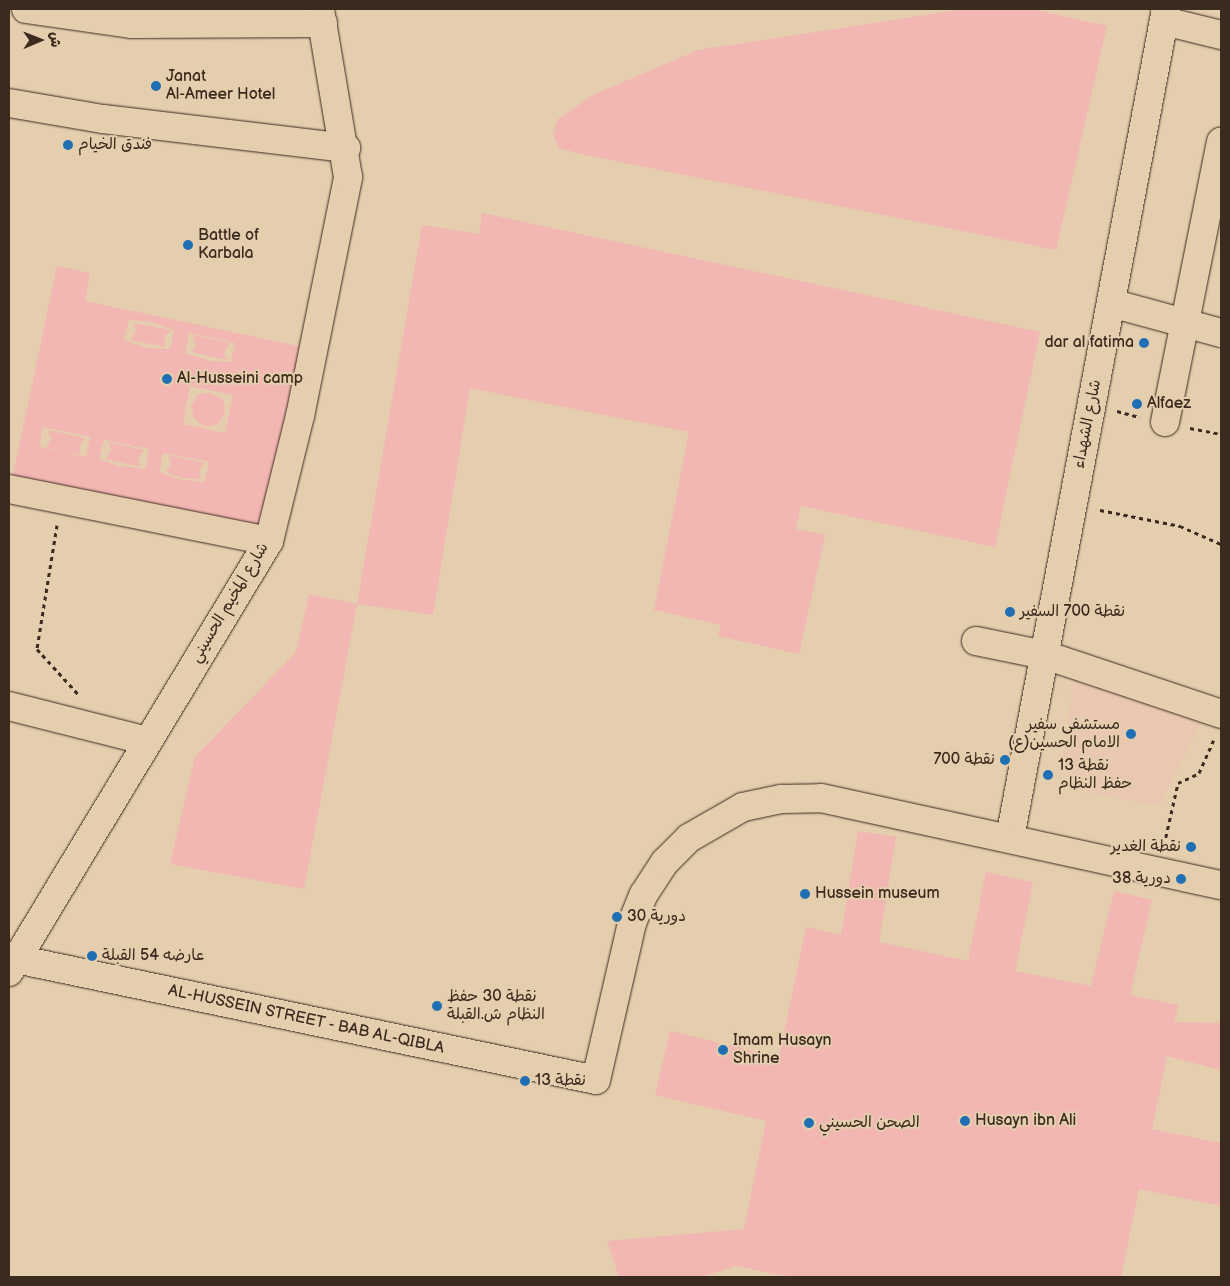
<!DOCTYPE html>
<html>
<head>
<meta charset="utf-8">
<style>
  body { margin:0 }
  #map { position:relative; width:1230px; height:1286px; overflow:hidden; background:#e5ceae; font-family:"Balsamiq Sans","Playpen Sans Arabic",sans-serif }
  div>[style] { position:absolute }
  .built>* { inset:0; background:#e9c7b0 }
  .building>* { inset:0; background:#f2b6b3 }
  .path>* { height:3px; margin-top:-1.5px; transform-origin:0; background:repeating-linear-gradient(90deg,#3b2a1e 0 4px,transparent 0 8px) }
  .roads { filter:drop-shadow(0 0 1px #3b2a1e) drop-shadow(0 0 1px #3b2a1e) }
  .minor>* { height:28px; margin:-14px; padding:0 14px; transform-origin:14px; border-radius:14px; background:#e5ceae }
  .major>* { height:28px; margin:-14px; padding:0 14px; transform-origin:14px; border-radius:14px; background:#e5ceae }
  .dots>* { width:14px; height:14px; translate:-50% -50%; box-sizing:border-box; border:2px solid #e5ceae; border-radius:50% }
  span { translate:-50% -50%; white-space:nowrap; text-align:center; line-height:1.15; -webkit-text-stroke:4px #e5ceae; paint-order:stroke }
  .poi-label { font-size:16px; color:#3b2a1e }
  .left { translate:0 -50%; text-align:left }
  .right { translate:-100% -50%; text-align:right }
  .street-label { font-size:16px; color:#3b2a1e }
  .frame { position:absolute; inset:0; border:10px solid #3b2a1e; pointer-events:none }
  .north { position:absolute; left:15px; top:15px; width:50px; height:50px; -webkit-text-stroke:4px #e5ceae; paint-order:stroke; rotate:89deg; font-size:14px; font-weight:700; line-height:20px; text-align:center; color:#3b2a1e }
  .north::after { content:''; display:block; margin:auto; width:18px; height:22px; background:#3b2a1e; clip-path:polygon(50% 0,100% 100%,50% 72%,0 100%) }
</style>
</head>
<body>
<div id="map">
  <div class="built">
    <i style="clip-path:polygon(1075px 673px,1206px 712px,1159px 806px,1081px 791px,1067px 776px,1063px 756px)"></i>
  </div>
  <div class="building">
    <i style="clip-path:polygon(964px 9px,1032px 9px,1107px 26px,1056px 250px,581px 154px,559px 148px,553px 135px,558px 119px,593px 95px,698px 50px)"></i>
    <i style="clip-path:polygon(482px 213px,1040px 332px,995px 547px,801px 506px,796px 529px,825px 535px,799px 654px,718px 636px,721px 625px,654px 610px,689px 432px,470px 388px,433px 615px,357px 604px,422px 225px,479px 234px)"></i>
    <i style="clip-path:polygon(evenodd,57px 266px,90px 273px,85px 301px,303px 347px,271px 521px,256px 531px,12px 480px,57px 266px,129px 320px,152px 322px,174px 330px,170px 349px,147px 348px,124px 340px,129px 320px,57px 266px,189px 333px,235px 343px,231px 362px,211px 361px,185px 353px,189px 333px,57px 266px,190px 386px,233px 395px,225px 433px,183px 424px,190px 386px,57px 266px,43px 427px,90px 437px,86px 457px,39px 447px,43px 427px,57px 266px,104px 440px,149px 449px,145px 469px,118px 466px,99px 459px,104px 440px,57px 266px,163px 453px,209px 462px,205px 482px,178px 479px,159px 472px,163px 453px)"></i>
    <i style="clip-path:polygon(134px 323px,171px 330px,164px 338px,166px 347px,130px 340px,136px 332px)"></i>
    <i style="clip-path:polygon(193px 335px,230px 343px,224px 353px,227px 360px,191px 352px,196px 345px)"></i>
    <i style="clip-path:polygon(211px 393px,224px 400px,225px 413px,218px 424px,205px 427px,194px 419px,191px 406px,198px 394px)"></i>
    <i style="clip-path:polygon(48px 430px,85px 438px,79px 446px,81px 454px,63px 453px,46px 447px,51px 439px)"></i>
    <i style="clip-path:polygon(108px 442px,144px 450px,138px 459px,141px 467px,105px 459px,111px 450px)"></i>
    <i style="clip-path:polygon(168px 455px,204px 463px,199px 470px,201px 479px,182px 478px,166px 472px,171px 464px)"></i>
    <i style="clip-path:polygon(309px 594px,357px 604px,304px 889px,170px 864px,195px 757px,296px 652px)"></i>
    <i style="clip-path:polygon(858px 831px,896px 837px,879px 942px,968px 961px,986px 872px,1009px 877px,1033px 882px,1015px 971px,1091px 986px,1114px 891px,1152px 900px,1130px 995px,1178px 1005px,1174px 1022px,1221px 1023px,1221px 1070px,1167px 1056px,1152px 1129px,1221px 1143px,1221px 1206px,1139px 1189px,1121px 1277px,790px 1277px,736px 1266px,702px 1277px,619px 1277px,607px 1241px,744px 1229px,766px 1121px,655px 1095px,670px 1031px,779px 1057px,806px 927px,841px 935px)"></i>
  </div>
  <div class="path">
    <i style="left:1117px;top:411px;width:24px;rotate:15deg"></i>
    <i style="left:1190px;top:428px;width:32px;rotate:11deg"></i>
    <i style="left:1100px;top:510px;width:82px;rotate:11.3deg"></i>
    <i style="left:1180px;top:526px;width:45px;rotate:23.7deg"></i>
    <i style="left:57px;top:525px;width:126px;rotate:99.2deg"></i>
    <i style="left:37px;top:649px;width:61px;rotate:47.7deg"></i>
    <i style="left:1164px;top:845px;width:64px;rotate:-77.3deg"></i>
    <i style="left:1178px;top:783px;width:23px;rotate:-25deg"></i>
    <i style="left:1199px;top:773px;width:37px;rotate:-66deg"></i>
  </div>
  <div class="roads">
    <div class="minor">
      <i style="left:1164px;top:21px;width:59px;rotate:13.8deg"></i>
      <i style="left:9px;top:103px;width:95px;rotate:9.7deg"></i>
      <i style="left:103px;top:119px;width:245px;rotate:6.8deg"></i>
      <i style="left:1111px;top:303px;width:114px;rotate:15.3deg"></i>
      <i style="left:1165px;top:422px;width:286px;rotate:-78.7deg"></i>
      <i style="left:9px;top:489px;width:265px;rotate:11.3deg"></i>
      <i style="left:976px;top:641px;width:70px;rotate:11.5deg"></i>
      <i style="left:1045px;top:655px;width:186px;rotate:18.5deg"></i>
      <i style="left:9px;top:706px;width:142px;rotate:14.2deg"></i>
      <i style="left:1010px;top:838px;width:844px;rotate:-79.34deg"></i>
      <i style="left:16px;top:959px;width:592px;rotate:11.78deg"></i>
      <i style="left:596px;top:1080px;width:161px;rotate:-77.1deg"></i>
      <i style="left:632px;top:923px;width:31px;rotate:-68deg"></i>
      <i style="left:644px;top:894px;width:38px;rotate:-57deg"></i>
      <i style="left:665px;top:862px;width:34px;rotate:-45deg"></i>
      <i style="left:689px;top:838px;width:62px;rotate:-29.9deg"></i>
      <i style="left:743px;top:807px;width:40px;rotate:-12deg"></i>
      <i style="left:782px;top:799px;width:39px;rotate:-1deg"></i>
      <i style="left:821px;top:798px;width:409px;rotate:12.3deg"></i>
    </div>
    <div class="major">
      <i style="left:26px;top:9px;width:106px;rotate:8.1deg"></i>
      <i style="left:131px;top:24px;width:192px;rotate:-0.3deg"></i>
      <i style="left:9px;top:972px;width:503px;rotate:-58.9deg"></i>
      <i style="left:269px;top:541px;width:129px;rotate:-76.1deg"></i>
      <i style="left:300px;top:416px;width:244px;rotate:-78.6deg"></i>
      <i style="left:348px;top:177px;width:170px;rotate:-99.5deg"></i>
    </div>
  </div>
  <div class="dots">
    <i style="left:156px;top:86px;background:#1f6fb2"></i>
    <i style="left:68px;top:145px;background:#1f6fb2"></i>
    <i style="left:188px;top:245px;background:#1f6fb2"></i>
    <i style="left:1144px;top:343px;background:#1f6fb2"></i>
    <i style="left:167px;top:379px;background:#1f6fb2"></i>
    <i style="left:1137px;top:404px;background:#1f6fb2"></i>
    <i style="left:1010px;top:612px;background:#1f6fb2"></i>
    <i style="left:1131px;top:734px;background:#1f6fb2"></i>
    <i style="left:1005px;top:760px;background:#1f6fb2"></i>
    <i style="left:1048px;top:775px;background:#1f6fb2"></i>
    <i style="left:1191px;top:847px;background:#1f6fb2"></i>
    <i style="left:1181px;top:879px;background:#1f6fb2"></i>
    <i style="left:805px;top:894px;background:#1f6fb2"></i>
    <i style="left:617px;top:917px;background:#1f6fb2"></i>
    <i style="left:92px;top:956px;background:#1f6fb2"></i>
    <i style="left:437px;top:1006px;background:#1f6fb2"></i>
    <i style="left:723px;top:1050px;background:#1f6fb2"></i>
    <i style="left:525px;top:1081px;background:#1f6fb2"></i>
    <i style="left:965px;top:1121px;background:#1f6fb2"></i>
    <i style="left:809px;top:1123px;background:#1f6fb2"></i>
  </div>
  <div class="poi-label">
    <span class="left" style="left:166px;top:86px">Janat<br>Al-Ameer Hotel</span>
    <span class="left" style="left:78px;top:145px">فندق الخيام</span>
    <span class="left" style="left:198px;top:245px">Battle of<br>Karbala</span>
    <span class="right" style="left:1134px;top:343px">dar al fatima</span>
    <span class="left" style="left:177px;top:379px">Al-Husseini camp</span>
    <span class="left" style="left:1147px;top:404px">Alfaez</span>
    <span class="left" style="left:1020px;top:612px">نقطة 700 السفير</span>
    <span class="right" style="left:1120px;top:734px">مستشفى سفير<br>الامام الحسين(ع)</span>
    <span class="right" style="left:995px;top:760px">نقطة 700</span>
    <span class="left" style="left:1058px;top:775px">نقطة 13<br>حفظ النظام</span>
    <span class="right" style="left:1181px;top:847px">نقطة الغدير</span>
    <span class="right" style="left:1171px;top:879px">دورية 38</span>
    <span class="left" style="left:815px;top:894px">Hussein museum</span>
    <span class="left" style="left:627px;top:917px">دورية 30</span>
    <span class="left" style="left:102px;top:956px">عارضه 54 القبلة</span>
    <span class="left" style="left:447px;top:1006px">نقطة 30 حفظ<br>النظام ش.القبلة</span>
    <span class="left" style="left:733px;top:1050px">Imam Husayn<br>Shrine</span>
    <span class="left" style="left:535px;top:1081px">نقطة 13</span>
    <span class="left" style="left:975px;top:1121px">Husayn ibn Ali</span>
    <span class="left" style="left:819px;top:1123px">الصحن الحسيني</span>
  </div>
  <div class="street-label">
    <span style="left:1088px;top:424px;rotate:-79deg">شارع الشهداء</span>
    <span style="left:230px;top:603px;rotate:-59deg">شارع المخيم الحسيني</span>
    <span style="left:306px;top:1020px;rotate:12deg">AL-HUSSEIN STREET - BAB AL-QIBLA</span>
  </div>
  <div class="frame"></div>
  <div class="north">ش</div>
</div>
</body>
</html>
